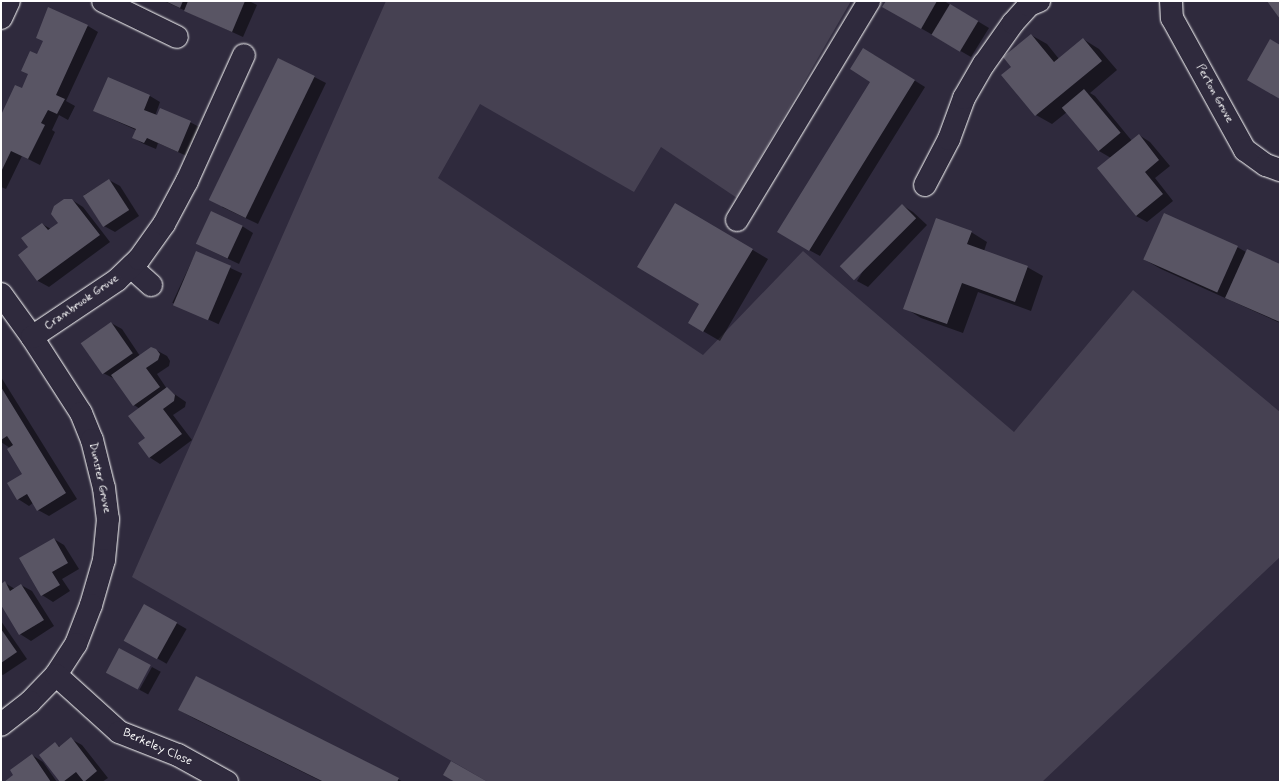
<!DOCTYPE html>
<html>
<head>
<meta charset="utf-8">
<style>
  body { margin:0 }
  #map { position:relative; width:1281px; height:783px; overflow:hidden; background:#2f2a3d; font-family:Mynerve,sans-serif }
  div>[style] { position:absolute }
  .green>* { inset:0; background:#464152 }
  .shadow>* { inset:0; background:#0007; transform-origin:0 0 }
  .building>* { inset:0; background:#595564; transform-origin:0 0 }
  .roads { filter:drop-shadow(0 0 1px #fff) drop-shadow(0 0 1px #fff) }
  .minor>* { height:22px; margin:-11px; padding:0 11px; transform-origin:11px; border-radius:11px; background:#2f2a3d }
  span { translate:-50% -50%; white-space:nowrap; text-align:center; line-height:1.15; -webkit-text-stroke:4px #2f2a3d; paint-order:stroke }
  .street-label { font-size:12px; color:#fff }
  .frame { position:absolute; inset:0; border:2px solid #fff; pointer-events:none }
</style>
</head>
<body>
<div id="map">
  <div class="green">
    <i style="clip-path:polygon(386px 1px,851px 1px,737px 198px,661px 147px,634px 192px,480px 104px,438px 178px,703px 355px,803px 251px,1014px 432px,1133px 290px,1280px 412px,1280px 557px,1042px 782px,488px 782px,132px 577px)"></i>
  </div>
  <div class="shadow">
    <i style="clip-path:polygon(164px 1px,249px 1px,257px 5px,243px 37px)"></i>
    <i style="clip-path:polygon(887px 1px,944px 1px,989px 28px,971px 57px,884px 7px)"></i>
    <i style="clip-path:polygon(88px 26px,98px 32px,66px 101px,75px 106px,68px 120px,59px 115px,52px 130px,55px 132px,40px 165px,22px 156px,6px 189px,1px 187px,1px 118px,22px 90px,37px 55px)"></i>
    <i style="clip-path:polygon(1031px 35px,1047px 44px,1059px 59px,1083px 39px,1099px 49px,1117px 70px,1090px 93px,1095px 96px,1132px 141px,1139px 135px,1150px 142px,1170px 166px,1155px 178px,1173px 201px,1147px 222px,1136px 216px,1111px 158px,1099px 151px,1067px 112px,1052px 124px,1036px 115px,1012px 67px)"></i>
    <i style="clip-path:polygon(874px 55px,925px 87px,820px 256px,809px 250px,872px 81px)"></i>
    <i style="clip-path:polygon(279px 59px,326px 83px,258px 224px,222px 207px)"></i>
    <i style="clip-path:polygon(150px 96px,160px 102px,155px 116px,190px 122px,201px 128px,189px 157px,158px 143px,156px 149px,144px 144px,133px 138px,136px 130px,94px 111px)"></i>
    <i style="clip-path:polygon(109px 180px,120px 186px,139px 216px,115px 232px,104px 226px,84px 195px)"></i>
    <i style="clip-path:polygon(72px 200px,83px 207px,110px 242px,49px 287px,38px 281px,19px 255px,30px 248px,42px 224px,51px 229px,59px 223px)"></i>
    <i style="clip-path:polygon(675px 204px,768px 259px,720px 341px,689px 323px,701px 304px)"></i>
    <i style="clip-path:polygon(902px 205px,913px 212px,927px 225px,868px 287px,857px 281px)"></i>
    <i style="clip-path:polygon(242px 226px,253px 233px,239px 264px,197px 244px)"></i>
    <i style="clip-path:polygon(971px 232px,987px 242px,984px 251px,1027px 267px,1043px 276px,1031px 311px,978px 292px,963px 333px,921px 318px,905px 308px)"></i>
    <i style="clip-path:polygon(1237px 247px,1246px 252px,1280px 265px,1280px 323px,1161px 269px,1145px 260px)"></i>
    <i style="left:196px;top:252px;width:51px;height:56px;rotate:25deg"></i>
    <i style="clip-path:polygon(111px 323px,122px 329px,140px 356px,156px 350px,167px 356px,170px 361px,169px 366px,157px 374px,167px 389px,186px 402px,185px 407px,173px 415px,192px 440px,160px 464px,149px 457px,140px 409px,134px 405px,115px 379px,103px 373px)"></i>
    <i style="clip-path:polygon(1px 377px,77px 499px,49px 516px,38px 510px,33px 503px,29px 506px,18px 499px,23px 474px,10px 448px,1px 442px)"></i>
    <i style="clip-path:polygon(54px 539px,64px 545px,79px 569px,62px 579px,70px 591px,53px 602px,42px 595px)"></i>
    <i style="clip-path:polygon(5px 583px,15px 589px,21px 585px,32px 591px,54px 626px,31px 641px,20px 634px,1px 604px,1px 585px)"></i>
    <i style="left:145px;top:605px;width:48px;height:40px;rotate:30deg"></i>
    <i style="clip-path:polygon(1px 621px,27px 659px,3px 675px,1px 674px)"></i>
    <i style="left:152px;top:667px;width:10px;height:26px;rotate:29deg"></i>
    <i style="clip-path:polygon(196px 677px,398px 779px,403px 782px,323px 782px,195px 719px,179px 710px)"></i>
    <i style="clip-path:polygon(71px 739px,82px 745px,108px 778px,102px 782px,62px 782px,55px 744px,61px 747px)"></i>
    <i style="clip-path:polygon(32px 755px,43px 762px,57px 782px,6px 782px,15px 776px)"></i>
  </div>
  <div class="building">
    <i style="clip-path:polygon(165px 1px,183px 1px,180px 8px)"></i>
    <i style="clip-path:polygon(188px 1px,245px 1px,232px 32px,184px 11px)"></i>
    <i style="clip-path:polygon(886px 1px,937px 1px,921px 29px,882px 7px)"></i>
    <i style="clip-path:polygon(1267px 1px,1280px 1px,1280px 19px)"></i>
    <i style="left:950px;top:4px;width:33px;height:36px;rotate:31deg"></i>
    <i style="clip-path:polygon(48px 7px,88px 25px,56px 95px,65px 99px,57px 114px,48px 110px,41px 123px,45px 125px,28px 159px,11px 151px,1px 172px,1px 115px,15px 85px,22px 88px,28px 74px,21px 71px,30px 51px,37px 54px,43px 41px,36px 38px)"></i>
    <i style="clip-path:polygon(1031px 34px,1054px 62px,1083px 38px,1102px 61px,1035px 116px,1001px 75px,1011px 67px,1003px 57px)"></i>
    <i style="clip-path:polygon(1270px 39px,1280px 45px,1280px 99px,1247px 80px)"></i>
    <i style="clip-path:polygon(863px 48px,915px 80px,809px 251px,777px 232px,870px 82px,850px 69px)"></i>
    <i style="left:278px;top:58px;width:41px;height:158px;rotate:26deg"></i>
    <i style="clip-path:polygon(108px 77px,150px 95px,144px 110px,157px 115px,160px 108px,191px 121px,178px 152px,147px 138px,144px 143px,132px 138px,136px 129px,93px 111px)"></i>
    <i style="left:1084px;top:89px;width:57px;height:29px;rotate:50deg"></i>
    <i style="clip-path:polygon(1139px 134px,1159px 160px,1145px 172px,1163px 194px,1136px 216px,1097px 168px)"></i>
    <i style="left:109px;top:179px;width:37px;height:31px;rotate:57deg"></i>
    <i style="clip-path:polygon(64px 199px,72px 199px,100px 235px,37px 281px,18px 255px,28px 247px,21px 238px,42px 223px,48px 230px,58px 223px,51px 214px,54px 206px)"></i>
    <i style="clip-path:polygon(675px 203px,753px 249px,703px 332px,688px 323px,699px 304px,637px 267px)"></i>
    <i style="left:902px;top:204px;width:20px;height:88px;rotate:45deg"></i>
    <i style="left:211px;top:211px;width:35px;height:36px;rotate:25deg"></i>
    <i style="left:1164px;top:213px;width:81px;height:51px;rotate:24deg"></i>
    <i style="clip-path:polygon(936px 218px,972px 231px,967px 244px,1028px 266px,1015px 302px,962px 283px,947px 324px,903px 309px)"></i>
    <i style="clip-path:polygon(1247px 249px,1280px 264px,1280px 322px,1225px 298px)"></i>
    <i style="left:196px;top:251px;width:38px;height:59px;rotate:23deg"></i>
    <i style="left:111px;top:322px;width:38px;height:37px;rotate:55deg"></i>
    <i style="clip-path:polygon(151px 347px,156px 349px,160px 354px,158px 360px,146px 368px,160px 387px,133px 406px,111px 375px)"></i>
    <i style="clip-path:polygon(1px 387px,66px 493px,37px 511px,27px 494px,17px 500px,7px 483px,22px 474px,7px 449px,13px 445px,7px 436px,1px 440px)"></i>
    <i style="clip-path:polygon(167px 387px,175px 395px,174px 401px,163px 409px,182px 434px,149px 458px,138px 443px,145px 438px,128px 416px)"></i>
    <i style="clip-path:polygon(54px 538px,68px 563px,52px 572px,60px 585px,41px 596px,19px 558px)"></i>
    <i style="clip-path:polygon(5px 581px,10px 591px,21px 584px,44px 620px,19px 635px,1px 605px,1px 584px)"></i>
    <i style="left:144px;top:604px;width:38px;height:42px;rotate:29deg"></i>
    <i style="clip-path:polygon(1px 629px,17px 652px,1px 663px)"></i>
    <i style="left:119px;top:648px;width:36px;height:28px;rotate:28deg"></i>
    <i style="clip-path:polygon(196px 676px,399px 778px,397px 782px,324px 782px,178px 710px)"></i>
    <i style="clip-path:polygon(71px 737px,97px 771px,84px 782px,76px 772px,63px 782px,60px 782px,39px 755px,55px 742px,59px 747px)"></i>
    <i style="clip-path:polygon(32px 754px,51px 782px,4px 782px,13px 775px,10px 770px)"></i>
    <i style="clip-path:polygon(451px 761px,488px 782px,455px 782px,443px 775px)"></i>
  </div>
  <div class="roads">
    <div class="minor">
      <i style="left:103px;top:1px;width:82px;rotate:25.9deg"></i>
      <i style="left:1171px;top:1px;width:17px;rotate:87deg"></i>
      <i style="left:1172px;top:18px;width:151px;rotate:61.1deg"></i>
      <i style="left:1245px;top:150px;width:26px;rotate:36deg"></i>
      <i style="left:1266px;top:165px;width:15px;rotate:20deg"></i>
      <i style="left:1px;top:18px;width:19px;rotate:-65deg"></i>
      <i style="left:925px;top:185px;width:52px;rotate:-62.4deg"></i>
      <i style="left:949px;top:139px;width:44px;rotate:-69.9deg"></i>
      <i style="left:964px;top:98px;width:39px;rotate:-60deg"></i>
      <i style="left:984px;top:64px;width:50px;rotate:-54.7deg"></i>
      <i style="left:1013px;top:23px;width:24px;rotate:-48deg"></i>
      <i style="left:1029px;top:5px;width:11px;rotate:-22deg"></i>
      <i style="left:737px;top:220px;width:256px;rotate:-58.9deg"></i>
      <i style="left:131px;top:267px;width:27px;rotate:42deg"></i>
      <i style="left:1px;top:294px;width:53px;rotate:54.2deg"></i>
      <i style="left:32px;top:337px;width:90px;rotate:57.2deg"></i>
      <i style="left:81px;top:413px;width:29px;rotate:68deg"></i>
      <i style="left:92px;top:440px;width:49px;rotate:76deg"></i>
      <i style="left:104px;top:488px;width:31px;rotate:83deg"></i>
      <i style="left:108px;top:519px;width:41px;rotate:95.6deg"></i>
      <i style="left:104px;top:560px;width:47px;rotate:106.1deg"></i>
      <i style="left:91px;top:605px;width:42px;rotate:111deg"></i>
      <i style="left:76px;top:644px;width:37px;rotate:123deg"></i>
      <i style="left:56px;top:675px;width:37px;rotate:134deg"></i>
      <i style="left:30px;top:702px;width:37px;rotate:142deg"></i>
      <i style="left:32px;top:337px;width:102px;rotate:-33.8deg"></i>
      <i style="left:117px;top:280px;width:30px;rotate:-44deg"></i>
      <i style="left:139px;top:259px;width:43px;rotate:-54.5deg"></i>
      <i style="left:164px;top:224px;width:49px;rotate:-61.9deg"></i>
      <i style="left:187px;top:181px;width:138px;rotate:-65.7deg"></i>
      <i style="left:56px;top:675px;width:85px;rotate:42.1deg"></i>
      <i style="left:119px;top:732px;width:63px;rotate:21.3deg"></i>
      <i style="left:178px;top:755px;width:56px;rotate:28.9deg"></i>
    </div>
  </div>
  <div class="street-label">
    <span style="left:1214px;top:94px;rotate:61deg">Perton Grove</span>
    <span style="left:82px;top:303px;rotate:-35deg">Cranbrook Grove</span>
    <span style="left:99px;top:478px;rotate:78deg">Dunster Grove</span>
    <span style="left:157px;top:748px;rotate:24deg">Berkeley Close</span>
  </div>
  <div class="frame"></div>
</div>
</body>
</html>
